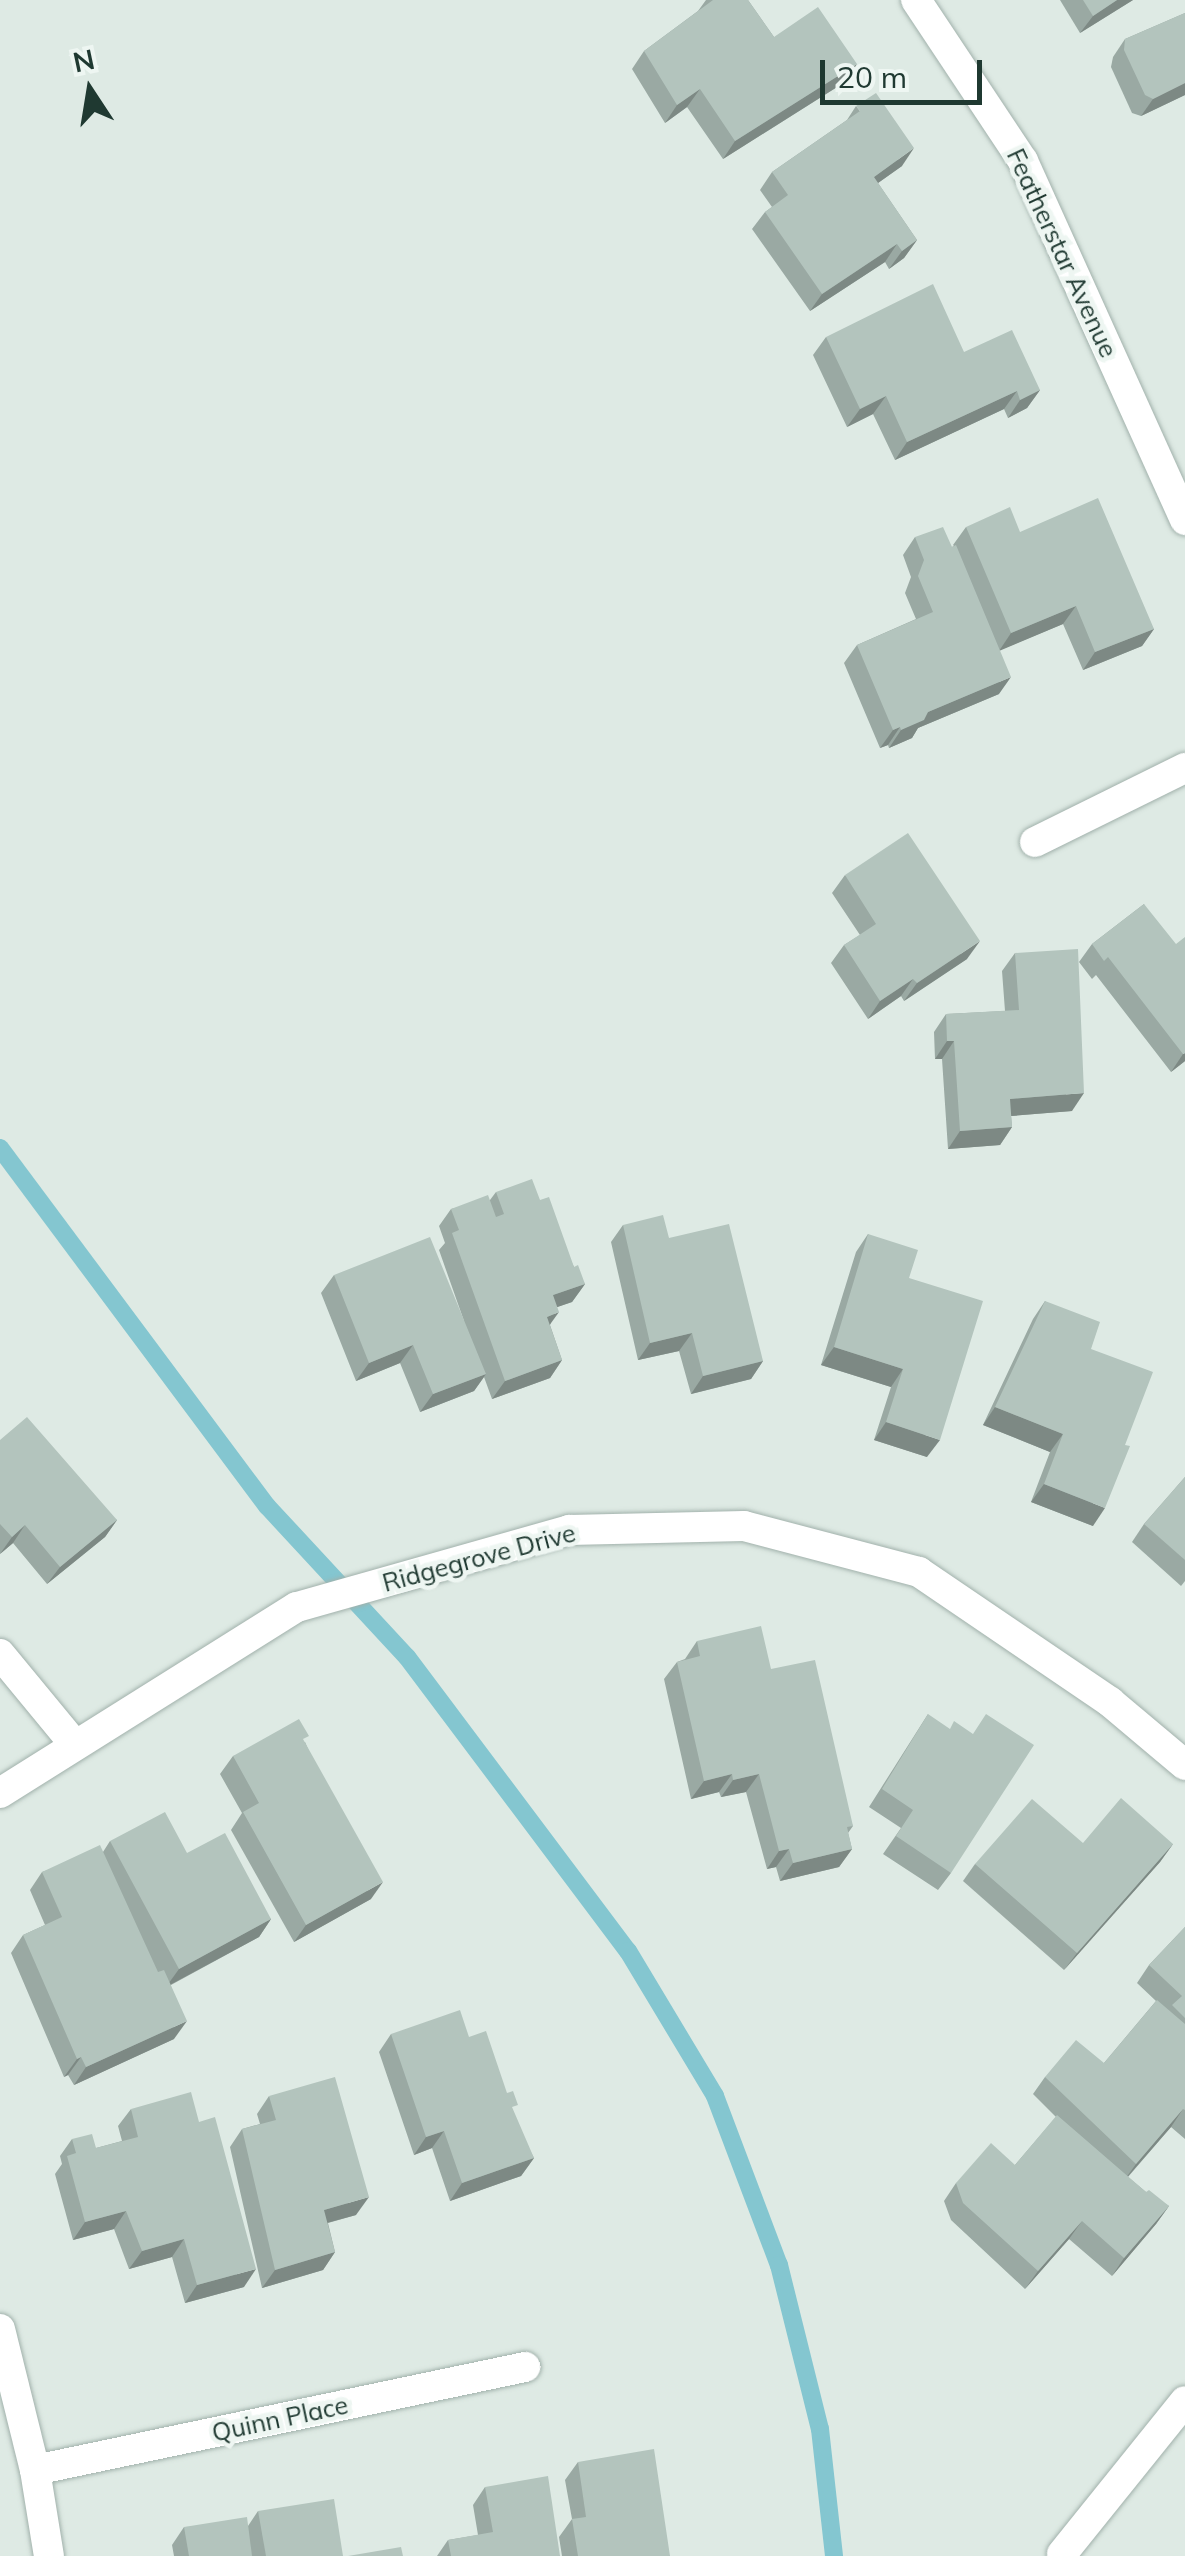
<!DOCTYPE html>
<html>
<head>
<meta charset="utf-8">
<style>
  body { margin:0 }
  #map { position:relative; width:1185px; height:2556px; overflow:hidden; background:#deeae4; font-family:Mulish,sans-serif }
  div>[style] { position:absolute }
  .stream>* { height:18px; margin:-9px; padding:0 9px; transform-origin:9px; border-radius:9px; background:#84c6d0 }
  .roads { filter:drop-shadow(0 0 2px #a1b1ab) drop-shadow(0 0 2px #a1b1ab) }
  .lane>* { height:30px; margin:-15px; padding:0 15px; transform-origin:15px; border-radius:15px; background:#fff }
  .street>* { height:30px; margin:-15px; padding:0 15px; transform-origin:15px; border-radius:15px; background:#fff }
  .wall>* { inset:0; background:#9aa9a3 }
  .shaded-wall>* { inset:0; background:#7d8984 }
  .building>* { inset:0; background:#b3c4bd }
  span { translate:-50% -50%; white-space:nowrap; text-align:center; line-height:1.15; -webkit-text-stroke:9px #eef6f2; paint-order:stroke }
  .street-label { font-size:25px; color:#1f3931 }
  .north { position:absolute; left:40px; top:40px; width:100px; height:100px; -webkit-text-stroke:8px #eef6f2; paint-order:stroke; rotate:348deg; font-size:28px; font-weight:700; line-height:40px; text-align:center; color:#1f3931 }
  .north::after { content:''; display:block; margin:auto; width:35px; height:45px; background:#1f3931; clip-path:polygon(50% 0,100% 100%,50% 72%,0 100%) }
  .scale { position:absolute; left:820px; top:60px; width:162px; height:45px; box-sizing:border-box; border:5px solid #1f3931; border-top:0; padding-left:12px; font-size:30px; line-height:35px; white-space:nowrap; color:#1f3931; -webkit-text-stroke:8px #eef6f2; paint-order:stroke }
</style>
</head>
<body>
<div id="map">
  <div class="stream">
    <i style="left:0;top:1148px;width:447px;rotate:53.3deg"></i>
    <i style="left:267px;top:1506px;width:206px;rotate:47.2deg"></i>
    <i style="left:407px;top:1657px;width:368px;rotate:53.1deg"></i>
    <i style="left:628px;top:1951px;width:169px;rotate:59deg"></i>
    <i style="left:715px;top:2096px;width:181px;rotate:69.3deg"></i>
    <i style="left:779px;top:2265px;width:169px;rotate:76deg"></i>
    <i style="left:820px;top:2429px;width:128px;rotate:83.7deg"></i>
  </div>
  <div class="roads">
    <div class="lane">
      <i style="left:0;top:1654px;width:118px;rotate:50.5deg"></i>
    </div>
    <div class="street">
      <i style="left:916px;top:0;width:193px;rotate:56.4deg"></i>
      <i style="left:1023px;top:161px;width:394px;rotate:65.7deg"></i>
      <i style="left:1035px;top:842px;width:167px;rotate:-26.3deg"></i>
      <i style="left:0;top:1793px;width:350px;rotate:-32.1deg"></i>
      <i style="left:297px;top:1607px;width:283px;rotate:-15.8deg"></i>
      <i style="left:569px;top:1530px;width:175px;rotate:-1.3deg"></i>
      <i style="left:744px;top:1526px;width:181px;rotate:14.7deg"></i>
      <i style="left:919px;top:1572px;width:231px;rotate:34.2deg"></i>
      <i style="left:1110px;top:1702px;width:98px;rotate:40deg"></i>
      <i style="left:0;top:2329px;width:145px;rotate:76.1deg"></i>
      <i style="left:35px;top:2470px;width:87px;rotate:80.8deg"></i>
      <i style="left:35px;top:2470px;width:501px;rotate:-11.87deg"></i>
      <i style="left:1062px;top:2554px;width:196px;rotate:-51.2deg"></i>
    </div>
  </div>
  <div class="wall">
    <i style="clip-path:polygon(706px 0,748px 0,774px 37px,845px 82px,723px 159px,687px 107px,665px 123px,632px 69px,644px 51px,698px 11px)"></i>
    <i style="clip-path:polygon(1060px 0,1133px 0,1080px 33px)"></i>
    <i style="clip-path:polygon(1185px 13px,1185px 95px,1141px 116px,1132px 113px,1111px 67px,1113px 57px,1125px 39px)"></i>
    <i style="clip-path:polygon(856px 106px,902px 166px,878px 183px,917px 240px,904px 258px,889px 269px,885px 262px,810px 311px,752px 229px,765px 212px,772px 207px,760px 190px,772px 172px,847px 120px)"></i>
    <i style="clip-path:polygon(826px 337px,964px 352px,1040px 390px,1027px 408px,1008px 418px,1004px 409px,895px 460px,873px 414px,847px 427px,813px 355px)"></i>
    <i style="clip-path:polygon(966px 527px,1020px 532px,1154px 629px,1142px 646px,1083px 670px,1063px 624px,1000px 650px,999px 694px,918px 728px,912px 738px,889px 748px,888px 745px,880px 748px,844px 663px,857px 645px,916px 619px,905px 593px,911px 577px,903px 555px,915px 537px,952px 547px,954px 546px,953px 545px)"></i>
    <i style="clip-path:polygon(845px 875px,967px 959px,904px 1001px,901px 996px,868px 1019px,831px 963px,844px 945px,860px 935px,832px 893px)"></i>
    <i style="clip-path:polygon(1144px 904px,1185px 1061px,1171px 1072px,1096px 975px,1092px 979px,1079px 962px,1092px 944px)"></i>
    <i style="clip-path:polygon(1015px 953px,1072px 1111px,1011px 1116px,1012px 1127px,1000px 1145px,948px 1149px,942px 1059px,935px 1059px,934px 1032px,946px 1014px,1005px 1011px,1002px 971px)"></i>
    <i style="clip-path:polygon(496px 1192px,540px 1200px,574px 1267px,585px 1284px,572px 1302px,557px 1307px,550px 1325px,562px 1360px,550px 1378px,492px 1399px,484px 1377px,474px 1391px,420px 1412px,400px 1363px,356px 1381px,321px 1293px,334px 1275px,464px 1321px,439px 1250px,445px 1243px,439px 1226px,451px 1209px,490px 1200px)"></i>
    <i style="clip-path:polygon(623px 1225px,669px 1238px,763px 1361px,751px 1379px,691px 1394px,679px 1351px,638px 1360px,611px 1242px)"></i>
    <i style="clip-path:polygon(868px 1234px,909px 1278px,927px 1457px,874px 1440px,891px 1387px,821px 1365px,856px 1252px)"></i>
    <i style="clip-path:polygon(1045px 1301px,1091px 1349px,1093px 1526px,1031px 1502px,1050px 1452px,983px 1425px,1033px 1319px)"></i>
    <i style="clip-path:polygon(0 1440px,117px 1520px,105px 1537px,47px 1584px,13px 1543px,0 1554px)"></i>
    <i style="clip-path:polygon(1185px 1477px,1185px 1581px,1181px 1586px,1132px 1542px,1144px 1524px)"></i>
    <i style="clip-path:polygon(697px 1641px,771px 1669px,853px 1826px,848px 1833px,852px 1849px,839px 1867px,780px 1881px,776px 1867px,767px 1869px,746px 1792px,721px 1797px,719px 1792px,691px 1799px,664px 1679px,677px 1662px,685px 1659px)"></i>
    <i style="clip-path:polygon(928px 1714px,951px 1873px,938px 1890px,883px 1854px,901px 1828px,869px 1807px)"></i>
    <i style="clip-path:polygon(305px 1742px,371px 1899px,294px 1942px,231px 1830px,242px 1813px,220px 1774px,233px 1756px)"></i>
    <i style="clip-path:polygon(110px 1841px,187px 1853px,271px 1919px,259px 1937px,171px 1985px,174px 2039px,74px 2085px,68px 2075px,64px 2077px,11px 1953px,23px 1935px,45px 1925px,30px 1890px,42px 1872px,103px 1852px)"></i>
    <i style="clip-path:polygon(1083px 1843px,1173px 1844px,1160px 1862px,1064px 1970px,963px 1881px,975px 1864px)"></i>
    <i style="clip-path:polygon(1185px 1927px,1185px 2139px,1171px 2127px,1128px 2177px,1146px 2192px,1169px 2206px,1156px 2224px,1112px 2276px,1069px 2239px,1025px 2289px,951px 2220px,944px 2201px,956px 2183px,1015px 2165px,1056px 2117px,1033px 2094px,1045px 2077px,1104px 2063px,1156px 2001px,1137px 1983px,1149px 1965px)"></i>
    <i style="clip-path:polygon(391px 2034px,469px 2037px,534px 2158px,521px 2176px,450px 2201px,432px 2148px,414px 2155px,379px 2052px)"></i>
    <i style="clip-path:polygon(269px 2096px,356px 2215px,328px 2223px,335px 2252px,323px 2270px,262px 2288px,230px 2147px,242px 2129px,260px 2124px,257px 2114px)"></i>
    <i style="clip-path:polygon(131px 2109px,244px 2287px,185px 2303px,172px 2257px,129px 2269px,114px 2229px,73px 2240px,55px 2174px,62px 2164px,60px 2156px,72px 2139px,96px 2148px,122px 2141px,118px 2126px)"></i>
    <i style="clip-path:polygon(578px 2462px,670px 2556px,562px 2556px,559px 2537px,572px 2519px,565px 2480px)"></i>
    <i style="clip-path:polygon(485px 2487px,560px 2556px,437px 2556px,448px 2540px,478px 2535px,473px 2505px)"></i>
    <i style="clip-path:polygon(258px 2511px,343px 2556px,174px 2556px,172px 2545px,184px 2527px,248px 2526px)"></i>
  </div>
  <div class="shaded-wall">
    <i style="clip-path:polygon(1117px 0,1133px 0,1080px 33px,1093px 16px)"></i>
    <i style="clip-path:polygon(857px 64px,845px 82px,723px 159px,735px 141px)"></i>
    <i style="clip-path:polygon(1185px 83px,1185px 95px,1141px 116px,1153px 99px)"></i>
    <i style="clip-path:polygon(700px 89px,687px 107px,665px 123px,677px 105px)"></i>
    <i style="clip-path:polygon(914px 148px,902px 166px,861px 195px,874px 177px)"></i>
    <i style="clip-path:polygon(917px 240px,904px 258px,889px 269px,902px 251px)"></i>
    <i style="clip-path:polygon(897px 244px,885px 262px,810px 311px,822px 294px)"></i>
    <i style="clip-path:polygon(1040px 390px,1027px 408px,1008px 418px,1020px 400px)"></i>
    <i style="clip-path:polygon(1017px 391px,1004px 409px,895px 460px,907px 442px)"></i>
    <i style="clip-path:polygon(886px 396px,873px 414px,847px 427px,860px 409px)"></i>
    <i style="clip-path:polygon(1076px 606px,1063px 624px,999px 651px,1011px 633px)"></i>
    <i style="clip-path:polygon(1154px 629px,1142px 646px,1083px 670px,1095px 652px)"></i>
    <i style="clip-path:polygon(1011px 677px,999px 694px,918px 728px,912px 738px,889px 748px,901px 730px,928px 712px)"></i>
    <i style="clip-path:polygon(900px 727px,888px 745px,880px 748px,893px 730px)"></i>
    <i style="clip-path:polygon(980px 941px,967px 959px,904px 1001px,917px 983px)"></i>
    <i style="clip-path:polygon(913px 979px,901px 996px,868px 1019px,880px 1001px)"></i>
    <i style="clip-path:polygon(947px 1041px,954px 1041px,942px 1059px,935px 1059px)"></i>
    <i style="clip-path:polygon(1185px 1053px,1185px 1061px,1171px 1072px,1183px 1054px)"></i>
    <i style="clip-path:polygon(1084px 1093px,1072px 1111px,998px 1117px,1010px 1099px)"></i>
    <i style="clip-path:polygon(1012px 1127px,1000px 1145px,948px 1149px,960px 1131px)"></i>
    <i style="clip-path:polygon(585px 1284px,572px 1302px,540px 1313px,553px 1295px)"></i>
    <i style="clip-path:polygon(559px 1312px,546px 1330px,547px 1317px)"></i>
    <i style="clip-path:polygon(692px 1333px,679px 1351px,638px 1360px,650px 1343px)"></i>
    <i style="clip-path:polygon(413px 1345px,400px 1363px,356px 1381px,369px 1363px)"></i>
    <i style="clip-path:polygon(834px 1347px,903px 1369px,891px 1387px,821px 1365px)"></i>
    <i style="clip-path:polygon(562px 1360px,550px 1378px,492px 1399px,505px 1381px)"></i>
    <i style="clip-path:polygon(763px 1361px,751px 1379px,691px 1394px,703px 1376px)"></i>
    <i style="clip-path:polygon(486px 1374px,474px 1391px,420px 1412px,433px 1394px)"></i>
    <i style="clip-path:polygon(995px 1407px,1063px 1434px,1050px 1452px,983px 1425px)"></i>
    <i style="clip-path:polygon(886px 1422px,940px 1440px,927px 1457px,874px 1440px)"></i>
    <i style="clip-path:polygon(1044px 1484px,1105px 1508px,1093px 1526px,1031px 1502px)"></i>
    <i style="clip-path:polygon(117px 1520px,105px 1537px,47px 1584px,60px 1567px)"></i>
    <i style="clip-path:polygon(25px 1525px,13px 1543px,0 1554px,12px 1537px)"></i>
    <i style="clip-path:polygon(732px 1774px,719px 1792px,691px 1799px,704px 1781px)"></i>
    <i style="clip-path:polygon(759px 1774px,746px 1792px,721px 1797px,733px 1780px)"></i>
    <i style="clip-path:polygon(1173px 1844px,1160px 1862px,1064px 1970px,1077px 1953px)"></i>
    <i style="clip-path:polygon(789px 1849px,776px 1867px,767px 1869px,779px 1851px)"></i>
    <i style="clip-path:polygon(852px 1849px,839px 1867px,780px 1881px,793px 1863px)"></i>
    <i style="clip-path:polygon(383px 1882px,371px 1899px,294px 1942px,306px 1925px)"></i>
    <i style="clip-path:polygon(271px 1919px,259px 1937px,166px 1987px,179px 1969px)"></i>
    <i style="clip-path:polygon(187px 2021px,174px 2039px,74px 2085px,86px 2067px)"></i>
    <i style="clip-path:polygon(81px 2057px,68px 2075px,64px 2077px,77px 2059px)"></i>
    <i style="clip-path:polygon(1183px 2109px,1171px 2127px,1123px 2182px,1136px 2164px)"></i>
    <i style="clip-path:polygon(444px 2131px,432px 2148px,414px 2155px,426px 2137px)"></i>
    <i style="clip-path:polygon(534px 2158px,521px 2176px,450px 2201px,462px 2183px)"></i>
    <i style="clip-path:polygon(369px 2197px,356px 2215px,312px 2227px,324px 2210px)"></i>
    <i style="clip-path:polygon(1169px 2206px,1156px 2224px,1112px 2276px,1124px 2258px)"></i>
    <i style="clip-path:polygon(126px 2211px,114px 2229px,73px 2240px,85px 2222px)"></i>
    <i style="clip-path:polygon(1082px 2221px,1069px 2239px,1025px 2289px,1038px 2271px)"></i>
    <i style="clip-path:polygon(184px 2239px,172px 2257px,129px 2269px,142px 2251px)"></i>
    <i style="clip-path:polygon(335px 2252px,323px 2270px,262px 2288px,275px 2270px)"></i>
    <i style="clip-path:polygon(256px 2269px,244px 2287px,185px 2303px,197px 2285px)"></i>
  </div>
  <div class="building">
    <i style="clip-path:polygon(713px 0,748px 0,774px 37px,818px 7px,857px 64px,735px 141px,700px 89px,677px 105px,644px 51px)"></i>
    <i style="clip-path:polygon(1083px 0,1117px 0,1093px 16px)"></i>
    <i style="clip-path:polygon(1185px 13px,1185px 83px,1153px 99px,1145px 95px,1124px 50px,1125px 39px)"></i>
    <i style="clip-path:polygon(876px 93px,914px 148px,874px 177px,917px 240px,902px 251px,897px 244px,822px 294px,765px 212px,788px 195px,772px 172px,860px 111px,856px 106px)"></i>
    <i style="clip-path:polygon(933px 284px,964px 352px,1012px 330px,1040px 390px,1020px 400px,1017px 391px,907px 442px,886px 396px,860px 409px,826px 337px)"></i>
    <i style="clip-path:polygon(1098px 498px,1154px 629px,1095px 652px,1076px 606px,1011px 633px,966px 527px,1010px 507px,1020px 532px)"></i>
    <i style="clip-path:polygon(943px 527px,952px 547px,956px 545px,1011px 677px,928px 712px,924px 720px,901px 730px,900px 727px,893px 730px,857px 645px,933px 612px,918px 576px,924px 560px,915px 537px)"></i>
    <i style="clip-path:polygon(908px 833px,980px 941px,917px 983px,913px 979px,880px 1001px,844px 945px,876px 924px,845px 875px)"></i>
    <i style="clip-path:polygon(1144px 904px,1176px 944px,1185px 937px,1185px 1053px,1183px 1054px,1108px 957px,1104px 961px,1092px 944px)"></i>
    <i style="clip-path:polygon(1078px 949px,1084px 1093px,1010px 1099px,1012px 1127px,960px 1131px,954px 1041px,947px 1041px,946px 1014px,1019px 1010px,1015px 953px)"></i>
    <i style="clip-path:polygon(532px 1179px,540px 1200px,549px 1197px,574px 1267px,578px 1265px,585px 1284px,553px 1295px,559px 1312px,547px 1317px,562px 1360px,505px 1381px,452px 1233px,459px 1230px,451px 1209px,488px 1195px,496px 1217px,504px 1214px,496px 1192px)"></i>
    <i style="clip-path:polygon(663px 1215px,669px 1238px,729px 1224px,763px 1361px,703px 1376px,692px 1333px,650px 1343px,623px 1225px)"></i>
    <i style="clip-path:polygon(868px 1234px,918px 1250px,909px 1278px,983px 1301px,940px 1440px,886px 1422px,903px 1369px,834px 1347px)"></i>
    <i style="clip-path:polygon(430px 1237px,486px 1374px,433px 1394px,413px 1345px,369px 1363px,334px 1275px)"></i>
    <i style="clip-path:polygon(1045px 1301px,1100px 1322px,1091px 1349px,1153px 1372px,1125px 1445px,1130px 1446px,1105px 1508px,1044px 1484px,1063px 1434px,995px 1407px)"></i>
    <i style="clip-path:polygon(27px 1417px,117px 1520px,60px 1567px,25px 1525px,12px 1537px,0 1524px,0 1440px)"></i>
    <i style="clip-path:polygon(1185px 1477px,1185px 1560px,1144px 1524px)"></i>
    <i style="clip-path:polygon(761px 1626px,771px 1669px,815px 1660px,853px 1826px,847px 1827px,852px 1849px,793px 1863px,789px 1849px,779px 1851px,759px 1774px,733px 1780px,732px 1774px,704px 1781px,677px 1662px,700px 1656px,697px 1641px)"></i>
    <i style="clip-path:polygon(928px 1714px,950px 1729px,954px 1721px,973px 1734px,986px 1714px,1034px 1745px,951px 1873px,896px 1836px,913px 1810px,882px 1789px)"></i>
    <i style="clip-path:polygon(299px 1719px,309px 1736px,303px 1739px,383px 1882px,306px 1925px,243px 1812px,259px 1803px,233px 1756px)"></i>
    <i style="clip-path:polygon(1121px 1798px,1173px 1844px,1077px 1953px,975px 1864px,1032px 1799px,1083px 1843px)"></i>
    <i style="clip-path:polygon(165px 1812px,187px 1853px,225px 1833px,271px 1919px,179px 1969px,110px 1841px)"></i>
    <i style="clip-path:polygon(100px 1845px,158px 1972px,164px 1970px,187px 2021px,86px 2067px,81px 2057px,77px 2059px,23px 1935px,62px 1917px,42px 1872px)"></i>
    <i style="clip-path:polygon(1185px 1927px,1185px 2018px,1172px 2005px,1182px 1996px,1149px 1965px)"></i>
    <i style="clip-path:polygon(1157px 2000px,1185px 2024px,1185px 2110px,1183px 2109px,1136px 2164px,1045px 2077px,1076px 2040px,1104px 2063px)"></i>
    <i style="clip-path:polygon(460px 2010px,469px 2037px,486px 2031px,507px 2093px,513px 2091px,518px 2105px,512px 2107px,534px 2158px,462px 2183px,444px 2131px,426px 2137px,391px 2034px)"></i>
    <i style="clip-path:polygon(335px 2077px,369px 2197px,324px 2210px,335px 2252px,275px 2270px,242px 2129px,276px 2120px,269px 2096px)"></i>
    <i style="clip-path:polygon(191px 2092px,199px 2122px,215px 2117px,256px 2269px,197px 2285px,184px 2239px,142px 2251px,126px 2211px,85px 2222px,67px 2156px,76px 2153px,72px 2139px,92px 2134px,96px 2148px,138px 2137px,131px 2109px)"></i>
    <i style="clip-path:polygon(1057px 2115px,1146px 2192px,1149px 2190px,1169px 2206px,1124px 2258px,1082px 2221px,1038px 2271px,963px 2203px,956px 2183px,991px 2143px,1015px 2165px)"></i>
    <i style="clip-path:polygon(654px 2449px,670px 2556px,578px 2556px,572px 2519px,586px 2517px,578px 2462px)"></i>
    <i style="clip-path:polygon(548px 2476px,560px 2556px,451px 2556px,448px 2540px,493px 2532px,485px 2487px)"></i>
    <i style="clip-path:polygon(334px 2499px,343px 2556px,266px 2556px,258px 2511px)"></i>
    <i style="clip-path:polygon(247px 2517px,252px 2556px,189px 2556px,184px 2527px)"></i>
    <i style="clip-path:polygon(401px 2547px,403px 2556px,348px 2556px)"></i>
  </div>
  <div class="street-label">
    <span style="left:1062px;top:253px;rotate:65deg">Featherstar Avenue</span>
    <span style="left:479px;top:1558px;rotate:-15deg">Ridgegrove Drive</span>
    <span style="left:280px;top:2419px;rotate:-12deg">Quinn Place</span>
  </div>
  <div class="north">N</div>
  <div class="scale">20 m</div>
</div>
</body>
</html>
